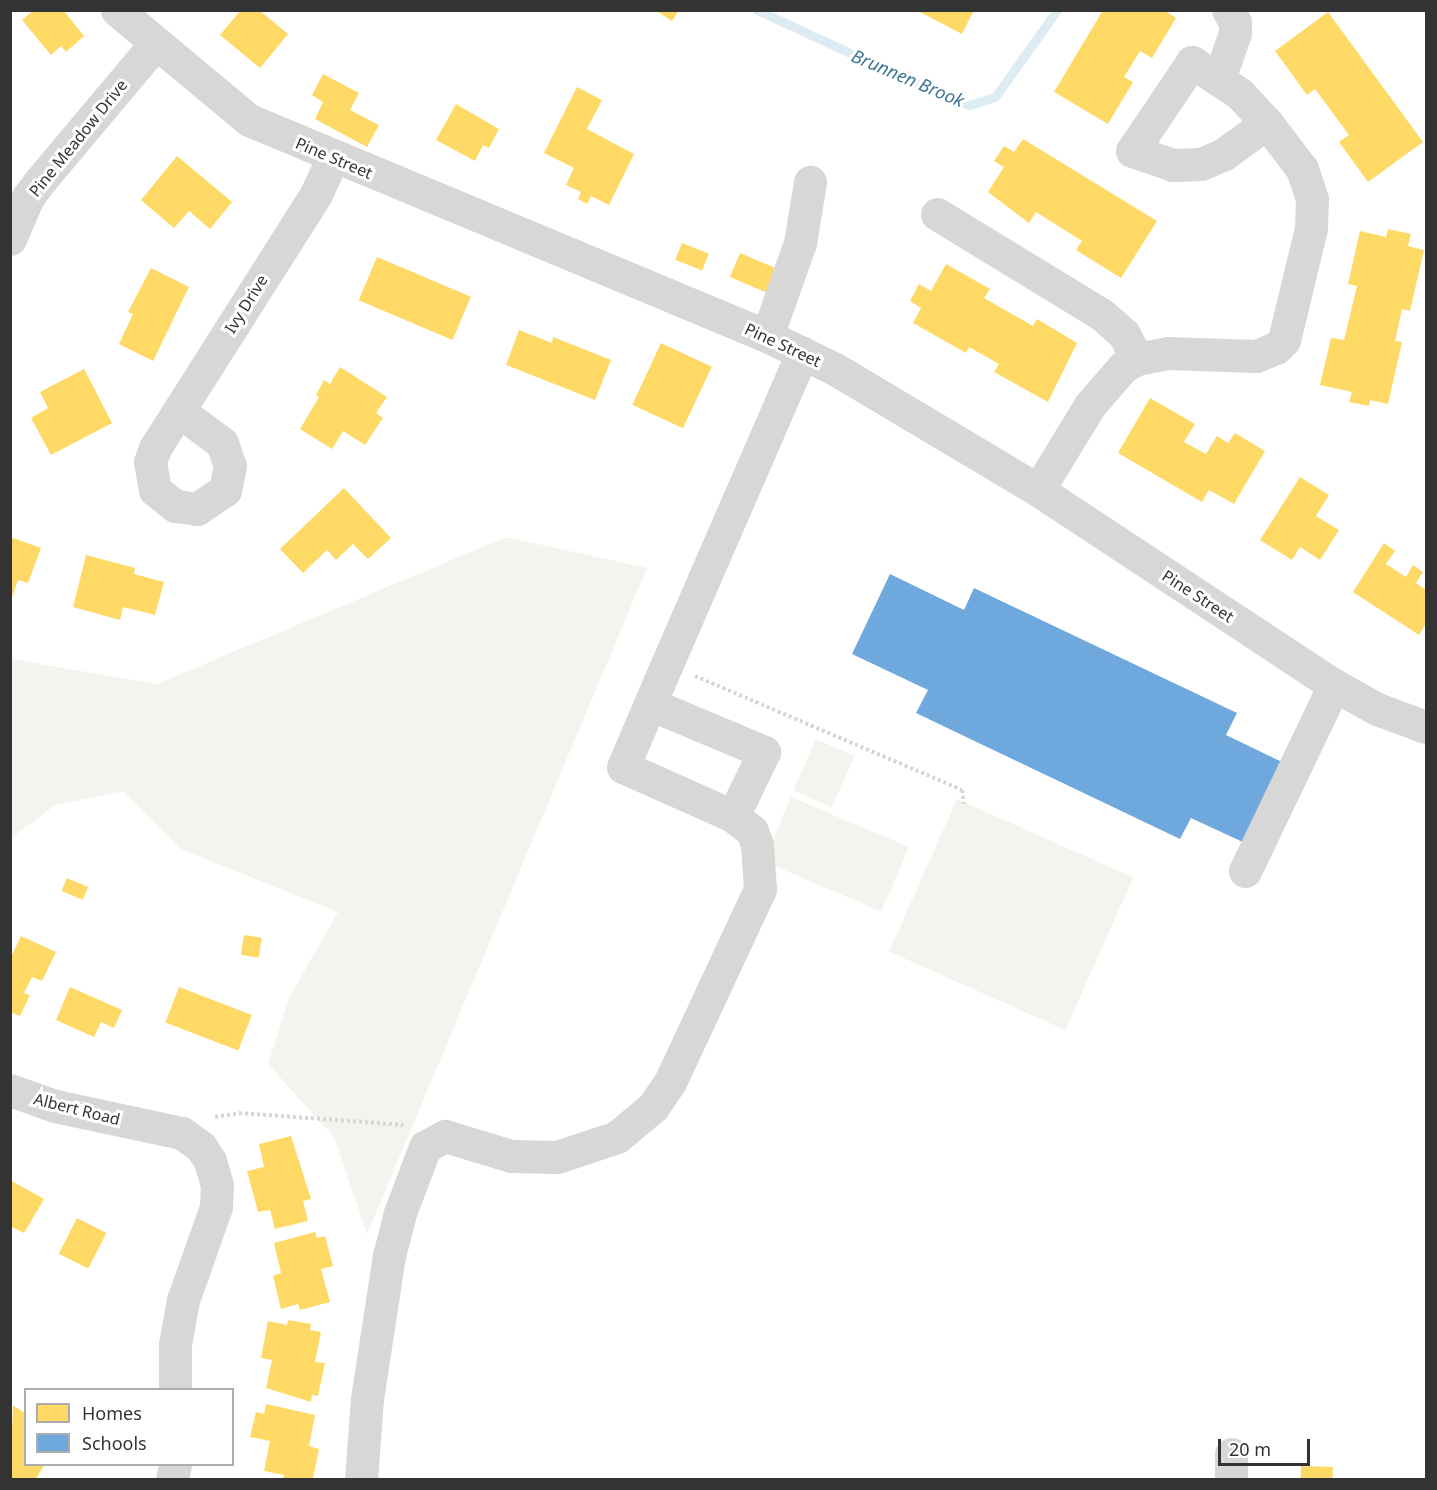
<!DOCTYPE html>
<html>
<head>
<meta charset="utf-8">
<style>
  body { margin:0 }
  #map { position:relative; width:1437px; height:1490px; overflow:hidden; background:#fff; font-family:"Noto Sans",sans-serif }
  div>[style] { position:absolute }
  .green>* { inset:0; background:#f1f5ed; transform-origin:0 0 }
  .homes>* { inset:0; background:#ffd966; transform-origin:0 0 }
  .schools>* { inset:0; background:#6fa8dc }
  .stream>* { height:9px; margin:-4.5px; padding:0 4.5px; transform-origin:4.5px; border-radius:4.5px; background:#ddebf3 }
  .path>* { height:4px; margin-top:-2px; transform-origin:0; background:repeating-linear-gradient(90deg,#d6d6d6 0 3px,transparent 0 6px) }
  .minor>* { height:33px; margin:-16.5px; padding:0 16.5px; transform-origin:16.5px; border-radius:16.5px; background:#d7d7d7 }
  span { translate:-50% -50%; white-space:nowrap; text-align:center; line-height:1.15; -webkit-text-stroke:6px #fff; paint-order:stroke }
  .street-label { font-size:16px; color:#333 }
  .water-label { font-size:18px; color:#3f7597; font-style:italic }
  .frame { position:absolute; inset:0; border:12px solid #333; pointer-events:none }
  .legend { position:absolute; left:24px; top:1388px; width:210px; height:78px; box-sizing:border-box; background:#fff; border:2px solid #adadad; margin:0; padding:8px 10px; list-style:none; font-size:18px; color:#333 }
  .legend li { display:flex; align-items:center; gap:12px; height:30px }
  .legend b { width:30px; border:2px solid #adadad }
  .scale { position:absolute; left:1218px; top:1439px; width:92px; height:27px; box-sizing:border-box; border:3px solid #333; border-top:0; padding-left:8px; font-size:18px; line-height:21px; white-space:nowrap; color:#333; -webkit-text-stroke:4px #fff; paint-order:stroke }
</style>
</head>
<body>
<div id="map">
  <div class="green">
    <i style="clip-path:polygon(506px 537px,647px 568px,367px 1234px,334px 1137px,268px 1064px,289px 998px,338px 912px,179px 848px,124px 791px,55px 805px,11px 838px,11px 659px,157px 684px)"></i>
    <i style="left:816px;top:739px;width:42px;height:56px;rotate:24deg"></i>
    <i style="left:791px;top:797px;width:128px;height:70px;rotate:23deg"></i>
    <i style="left:957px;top:799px;width:193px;height:167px;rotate:24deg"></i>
  </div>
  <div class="homes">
    <i style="clip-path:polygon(34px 10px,63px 10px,84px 36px,66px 52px,61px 46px,51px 55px,22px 20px)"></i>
    <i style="clip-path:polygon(241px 10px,259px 10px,288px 34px,260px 68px,220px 35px)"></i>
    <i style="clip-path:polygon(655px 10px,679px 10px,672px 21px)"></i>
    <i style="clip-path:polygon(916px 10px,974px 10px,962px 34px)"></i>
    <i style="clip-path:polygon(1103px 10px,1164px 10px,1176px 18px,1152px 58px,1140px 51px,1124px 77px,1133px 82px,1108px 124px,1054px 92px)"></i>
    <i style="clip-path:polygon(1328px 12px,1423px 142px,1368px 182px,1339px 142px,1349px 135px,1315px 89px,1307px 95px,1275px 51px)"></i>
    <i style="clip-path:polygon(323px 74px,359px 93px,350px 110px,379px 125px,367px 147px,315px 119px,323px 102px,312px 95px)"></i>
    <i style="clip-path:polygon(577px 87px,602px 100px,587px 129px,634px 154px,609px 205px,591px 196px,587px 204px,578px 199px,581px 192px,566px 185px,574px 168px,544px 153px)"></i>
    <i style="clip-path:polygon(456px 104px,499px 129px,489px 148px,483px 145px,475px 161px,436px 140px)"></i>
    <i style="clip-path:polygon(1023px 139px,1157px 221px,1121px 278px,1076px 250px,1082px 241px,1036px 212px,1029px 223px,988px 192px,1004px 167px,994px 161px,1004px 146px,1014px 152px)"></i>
    <i style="clip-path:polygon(177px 156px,232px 202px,210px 229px,189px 211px,174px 228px,141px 200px)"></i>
    <i style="clip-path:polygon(1388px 229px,1411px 234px,1408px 246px,1424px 250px,1410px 311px,1402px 309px,1395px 341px,1402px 342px,1388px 404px,1370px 400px,1369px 406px,1349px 402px,1352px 392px,1320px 385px,1331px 338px,1344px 340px,1357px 286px,1348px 284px,1360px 231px,1386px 237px)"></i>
    <i style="left:682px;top:243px;width:29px;height:18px;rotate:22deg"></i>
    <i style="left:740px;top:253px;width:46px;height:26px;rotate:23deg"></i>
    <i style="left:377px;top:257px;width:102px;height:47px;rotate:23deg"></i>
    <i style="clip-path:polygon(946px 264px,990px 289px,984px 298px,1033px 326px,1037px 319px,1077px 343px,1048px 402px,994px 372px,999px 364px,969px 347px,966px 353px,913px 323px,921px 308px,910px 301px,919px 284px,931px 291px)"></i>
    <i style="clip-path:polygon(151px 268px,189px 287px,153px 361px,119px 344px,133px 314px,128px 312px)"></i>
    <i style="clip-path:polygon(519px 330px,552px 343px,553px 337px,611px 360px,595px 400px,506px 365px)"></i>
    <i style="left:661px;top:343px;width:56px;height:68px;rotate:25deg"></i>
    <i style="clip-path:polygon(340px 367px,387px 397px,376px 413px,383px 418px,365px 445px,343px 431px,332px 449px,300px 429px,319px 397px,316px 395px,324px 380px,330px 384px)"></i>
    <i style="clip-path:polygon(84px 369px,112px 423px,51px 455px,31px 418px,48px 408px,40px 392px)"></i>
    <i style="clip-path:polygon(1150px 398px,1195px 424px,1184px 442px,1206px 454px,1217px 436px,1228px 443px,1235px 433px,1265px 451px,1234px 504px,1209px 490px,1202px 502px,1118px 453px)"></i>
    <i style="clip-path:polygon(1300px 477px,1329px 495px,1316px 516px,1339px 530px,1320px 560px,1300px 547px,1292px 560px,1260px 540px)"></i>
    <i style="clip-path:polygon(344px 488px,391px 538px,368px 559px,353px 544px,336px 560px,327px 550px,303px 573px,280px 549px)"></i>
    <i style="clip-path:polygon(10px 537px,41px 548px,28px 583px,18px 580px,11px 600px)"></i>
    <i style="clip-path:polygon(1384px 543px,1395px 551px,1386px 564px,1406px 577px,1413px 565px,1423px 572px,1416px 583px,1426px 590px,1426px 623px,1419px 635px,1353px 592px)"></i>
    <i style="clip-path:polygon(86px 555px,135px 568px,134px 574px,164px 582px,155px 615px,123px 607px,120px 620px,73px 607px)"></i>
    <i style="left:67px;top:878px;width:23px;height:14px;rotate:23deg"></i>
    <i style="left:244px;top:935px;width:18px;height:20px;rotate:9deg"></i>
    <i style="clip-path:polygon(21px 936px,56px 952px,42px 981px,32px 977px,24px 993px,30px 995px,20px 1016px,10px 1012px,10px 959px)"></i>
    <i style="clip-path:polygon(70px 987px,122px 1010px,114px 1028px,101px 1022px,94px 1037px,56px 1020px)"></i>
    <i style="left:179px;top:987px;width:78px;height:38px;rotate:21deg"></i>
    <i style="clip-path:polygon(291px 1136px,311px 1199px,303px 1201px,308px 1221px,275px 1229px,270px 1210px,258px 1212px,247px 1171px,264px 1167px,259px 1144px)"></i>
    <i style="clip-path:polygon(10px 1180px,44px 1199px,24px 1233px,10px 1226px)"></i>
    <i style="left:77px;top:1218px;width:33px;height:40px;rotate:27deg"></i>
    <i style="clip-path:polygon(315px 1232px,317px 1238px,325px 1236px,333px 1266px,321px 1269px,330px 1302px,300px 1310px,298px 1304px,281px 1309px,273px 1276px,281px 1273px,274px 1243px)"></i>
    <i style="clip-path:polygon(288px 1320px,311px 1324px,310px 1330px,321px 1332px,315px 1362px,325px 1363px,318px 1396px,312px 1395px,311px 1402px,266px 1388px,272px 1360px,261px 1358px,268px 1321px,287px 1325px)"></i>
    <i style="clip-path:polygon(266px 1404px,315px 1415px,309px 1446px,319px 1449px,313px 1478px,283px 1480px,284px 1475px,264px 1471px,270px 1441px,250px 1437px,256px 1412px,264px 1414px)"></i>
    <i style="clip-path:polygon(13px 1405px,26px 1414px,26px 1464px,45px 1464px,35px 1480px,10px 1480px)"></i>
    <i style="left:1301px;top:1466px;width:32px;height:14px;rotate:2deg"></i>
  </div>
  <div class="schools">
    <i style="clip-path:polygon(890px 574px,964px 610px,974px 588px,1237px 713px,1226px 735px,1286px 764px,1247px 844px,1191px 818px,1180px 839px,916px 713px,928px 690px,852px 654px)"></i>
  </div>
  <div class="stream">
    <i style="left:757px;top:10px;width:207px;rotate:24.8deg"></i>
    <i style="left:945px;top:97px;width:26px;rotate:18deg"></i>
    <i style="left:970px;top:105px;width:26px;rotate:-18deg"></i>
    <i style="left:995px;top:97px;width:107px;rotate:-54.5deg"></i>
  </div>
  <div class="path">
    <i style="left:695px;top:676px;width:290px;rotate:23.1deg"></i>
    <i style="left:962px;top:790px;width:14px;rotate:82deg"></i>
    <i style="left:215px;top:1117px;width:24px;rotate:-9deg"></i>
    <i style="left:239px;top:1113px;width:165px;rotate:4.2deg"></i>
  </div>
  <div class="minor">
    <i style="left:117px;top:10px;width:172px;rotate:39.8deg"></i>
    <i style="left:249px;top:120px;width:561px;rotate:22.64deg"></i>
    <i style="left:767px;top:336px;width:76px;rotate:25.9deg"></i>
    <i style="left:835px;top:369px;width:236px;rotate:30.8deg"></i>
    <i style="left:1038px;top:490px;width:354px;rotate:33.4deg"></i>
    <i style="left:1334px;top:685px;width:49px;rotate:29.2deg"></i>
    <i style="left:1377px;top:709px;width:52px;rotate:20.2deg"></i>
    <i style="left:1219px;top:79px;width:49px;rotate:-70.8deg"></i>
    <i style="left:1235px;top:33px;width:11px;rotate:-90deg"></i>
    <i style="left:1235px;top:22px;width:14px;rotate:-120deg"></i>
    <i style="left:937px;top:214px;width:192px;rotate:31.4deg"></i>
    <i style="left:1101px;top:314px;width:30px;rotate:41deg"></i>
    <i style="left:1124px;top:334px;width:28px;rotate:63deg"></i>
    <i style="left:10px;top:239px;width:46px;rotate:-66.8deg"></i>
    <i style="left:28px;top:197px;width:20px;rotate:-53deg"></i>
    <i style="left:40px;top:181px;width:180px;rotate:-50deg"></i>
    <i style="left:767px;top:336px;width:99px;rotate:-70.5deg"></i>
    <i style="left:800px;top:243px;width:62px;rotate:-80.7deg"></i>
    <i style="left:179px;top:411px;width:54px;rotate:36.7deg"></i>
    <i style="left:222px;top:443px;width:24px;rotate:71deg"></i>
    <i style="left:230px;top:466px;width:25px;rotate:102deg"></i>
    <i style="left:225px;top:490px;width:34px;rotate:146deg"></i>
    <i style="left:197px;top:509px;width:22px;rotate:-172deg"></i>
    <i style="left:175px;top:506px;width:26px;rotate:-141deg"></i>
    <i style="left:155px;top:490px;width:28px;rotate:-100deg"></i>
    <i style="left:150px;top:462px;width:15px;rotate:-70deg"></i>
    <i style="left:155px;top:448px;width:301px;rotate:-57.6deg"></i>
    <i style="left:316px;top:194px;width:40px;rotate:-65deg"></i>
    <i style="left:1038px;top:490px;width:100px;rotate:-58.5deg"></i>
    <i style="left:1090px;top:405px;width:50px;rotate:-49deg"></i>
    <i style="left:1123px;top:367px;width:16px;rotate:-30deg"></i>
    <i style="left:1137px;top:359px;width:31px;rotate:-11deg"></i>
    <i style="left:1167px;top:353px;width:89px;rotate:1.9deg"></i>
    <i style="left:1256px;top:356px;width:22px;rotate:-22deg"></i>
    <i style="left:1276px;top:348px;width:11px;rotate:-45deg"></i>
    <i style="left:1284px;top:340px;width:115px;rotate:-76.4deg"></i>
    <i style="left:1311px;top:228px;width:29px;rotate:-88deg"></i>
    <i style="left:1312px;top:199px;width:32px;rotate:-108deg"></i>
    <i style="left:1302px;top:169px;width:58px;rotate:-127.3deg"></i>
    <i style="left:1267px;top:123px;width:40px;rotate:-133deg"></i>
    <i style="left:1240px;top:94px;width:58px;rotate:-146.3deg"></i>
    <i style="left:1192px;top:62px;width:107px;rotate:124deg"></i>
    <i style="left:1132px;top:151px;width:43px;rotate:18.9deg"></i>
    <i style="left:1173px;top:165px;width:28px;rotate:-2deg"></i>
    <i style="left:1201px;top:164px;width:25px;rotate:-23deg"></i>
    <i style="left:1224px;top:154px;width:53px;rotate:-35.8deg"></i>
    <i style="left:650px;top:704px;width:124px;rotate:22.8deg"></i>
    <i style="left:764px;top:752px;width:71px;rotate:115.8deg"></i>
    <i style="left:733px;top:816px;width:120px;rotate:-156deg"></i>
    <i style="left:623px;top:767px;width:112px;rotate:-66.9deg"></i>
    <i style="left:667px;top:664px;width:318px;rotate:-66.5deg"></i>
    <i style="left:794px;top:372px;width:21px;rotate:-67deg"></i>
    <i style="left:1245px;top:871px;width:206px;rotate:-64.4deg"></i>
    <i style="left:10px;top:1090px;width:48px;rotate:19.6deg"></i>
    <i style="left:55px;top:1106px;width:130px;rotate:12deg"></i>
    <i style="left:182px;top:1133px;width:24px;rotate:36deg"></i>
    <i style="left:201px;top:1147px;width:17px;rotate:57deg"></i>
    <i style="left:210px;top:1161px;width:25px;rotate:74deg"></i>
    <i style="left:217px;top:1185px;width:22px;rotate:93deg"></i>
    <i style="left:216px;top:1207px;width:99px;rotate:109.5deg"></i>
    <i style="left:183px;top:1300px;width:45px;rotate:100.3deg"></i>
    <i style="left:175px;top:1344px;width:46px;rotate:90deg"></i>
    <i style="left:1231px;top:1454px;width:26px;rotate:90deg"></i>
    <i style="left:172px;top:1480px;width:16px;rotate:-79deg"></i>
    <i style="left:361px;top:1480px;width:81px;rotate:-85.8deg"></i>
    <i style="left:367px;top:1399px;width:145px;rotate:-81.3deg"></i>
    <i style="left:389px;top:1256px;width:44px;rotate:-75.7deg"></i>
    <i style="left:400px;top:1213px;width:71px;rotate:-69.3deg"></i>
    <i style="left:425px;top:1147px;width:23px;rotate:-29deg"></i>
    <i style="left:445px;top:1136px;width:69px;rotate:16.9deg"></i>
    <i style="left:511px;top:1156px;width:46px;rotate:1.2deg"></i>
    <i style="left:557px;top:1157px;width:63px;rotate:-18.4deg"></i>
    <i style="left:617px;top:1137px;width:47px;rotate:-39.8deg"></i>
    <i style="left:653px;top:1107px;width:32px;rotate:-56deg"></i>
    <i style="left:671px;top:1080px;width:211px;rotate:-65deg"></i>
    <i style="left:760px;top:889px;width:44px;rotate:-93.9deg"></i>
    <i style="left:757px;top:845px;width:15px;rotate:-110deg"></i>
    <i style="left:752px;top:831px;width:24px;rotate:-142deg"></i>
  </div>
  <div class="street-label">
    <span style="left:78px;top:138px;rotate:-51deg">Pine Meadow Drive</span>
    <span style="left:334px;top:158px;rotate:23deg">Pine Street</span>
    <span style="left:246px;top:304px;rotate:-58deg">Ivy Drive</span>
    <span style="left:783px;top:345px;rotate:25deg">Pine Street</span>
    <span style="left:1198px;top:596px;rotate:33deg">Pine Street</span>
    <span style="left:77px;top:1109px;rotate:14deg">Albert Road</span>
  </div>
  <div class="water-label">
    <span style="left:908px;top:78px;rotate:23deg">Brunnen Brook</span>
  </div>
  <div class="frame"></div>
  <ul class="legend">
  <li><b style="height:16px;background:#ffd966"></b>Homes</li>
  <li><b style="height:16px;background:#6fa8dc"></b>Schools</li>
  </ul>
  <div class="scale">20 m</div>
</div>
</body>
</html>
